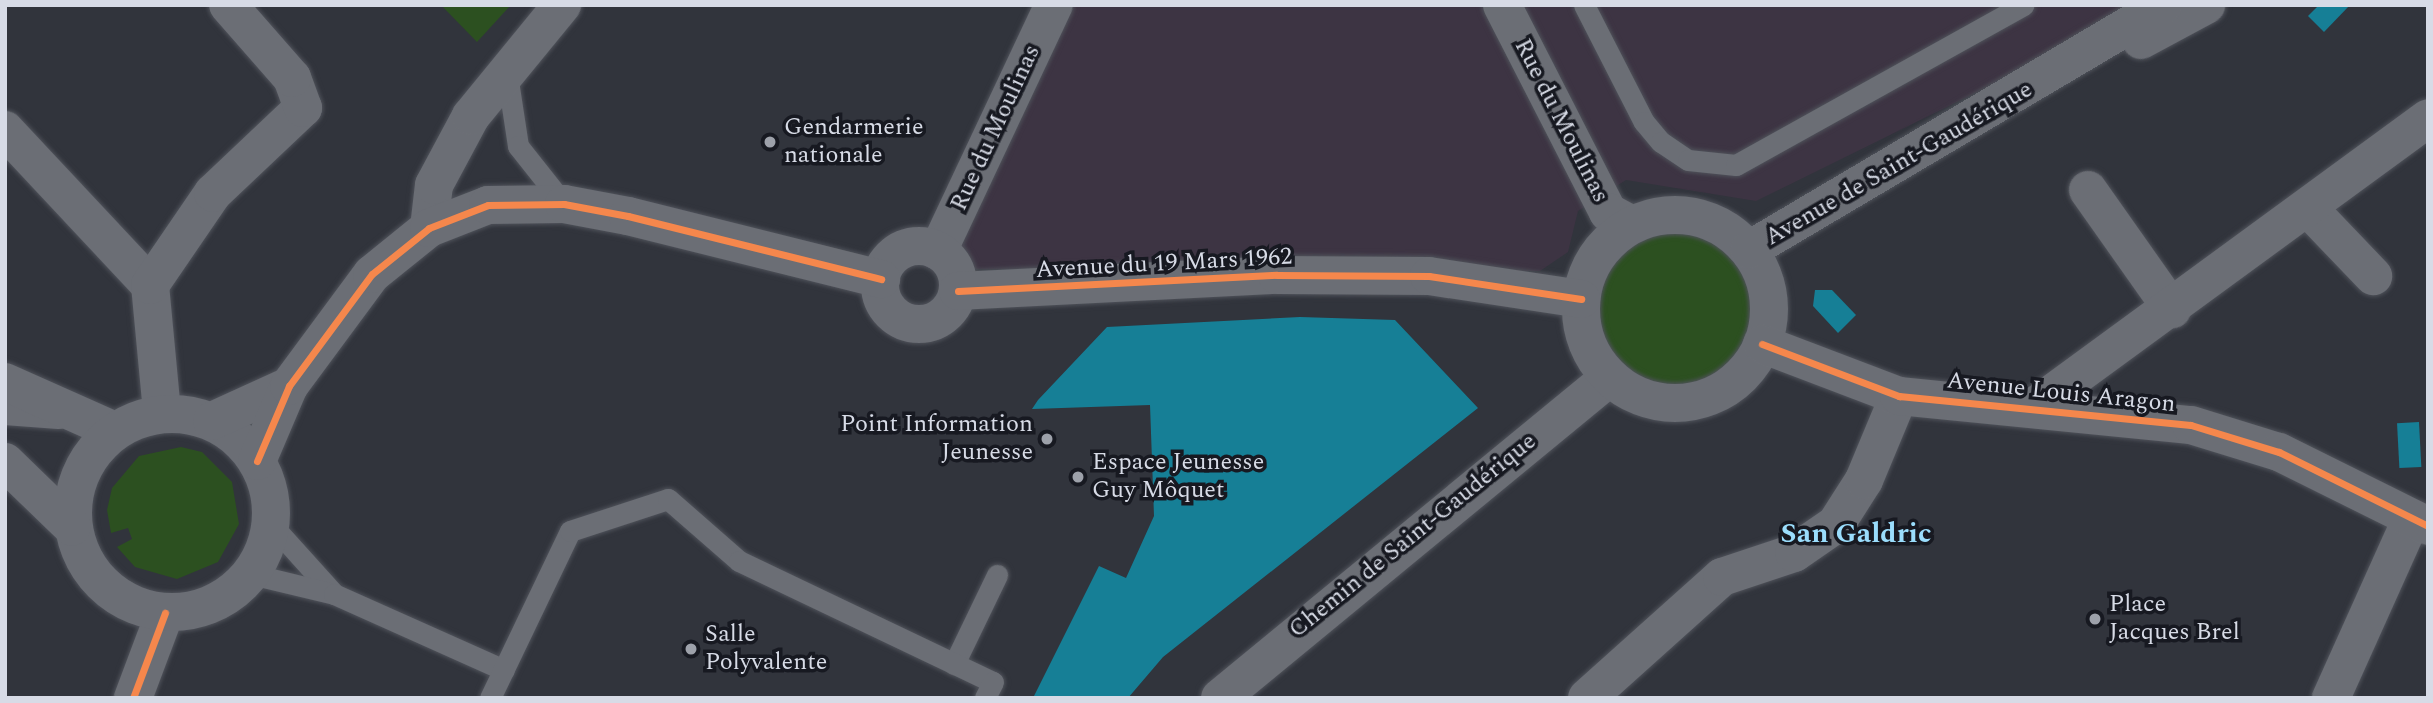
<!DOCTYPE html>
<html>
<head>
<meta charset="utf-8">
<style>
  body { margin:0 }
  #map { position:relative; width:2433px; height:703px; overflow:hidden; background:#31343c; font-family:Spectral,serif }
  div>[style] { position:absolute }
  .commercial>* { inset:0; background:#3d3443 }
  .green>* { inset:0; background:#2c5020 }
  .round { border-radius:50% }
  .water>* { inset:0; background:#167f96; transform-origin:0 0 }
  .roads { filter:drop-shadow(0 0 2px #4f525a) drop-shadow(0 0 2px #4f525a) }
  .lane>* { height:21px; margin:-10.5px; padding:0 10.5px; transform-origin:10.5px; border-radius:10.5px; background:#6b6e75 }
  .street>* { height:38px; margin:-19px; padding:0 19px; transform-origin:19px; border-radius:19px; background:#6b6e75 }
  .secondary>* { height:38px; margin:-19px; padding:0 19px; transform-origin:19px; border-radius:19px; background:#6b6e75 }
  .secondary>.ring { margin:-19px; padding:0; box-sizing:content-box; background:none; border:38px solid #6b6e75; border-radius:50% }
  .cycleway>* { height:7px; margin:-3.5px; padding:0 3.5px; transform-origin:3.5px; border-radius:3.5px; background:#f5874c }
  .dots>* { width:19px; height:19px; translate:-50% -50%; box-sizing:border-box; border:4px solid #171921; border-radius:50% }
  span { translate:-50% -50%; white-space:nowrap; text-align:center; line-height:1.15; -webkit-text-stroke:7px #171921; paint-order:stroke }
  .street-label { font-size:24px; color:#d7dbe6 }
  .poi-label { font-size:24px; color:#d7dbe6 }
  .left { translate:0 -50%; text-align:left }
  .right { translate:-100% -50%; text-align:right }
  .quarter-label { font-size:28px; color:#9addfc; font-weight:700 }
  .frame { position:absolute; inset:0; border:7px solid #d7dbe6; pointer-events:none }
</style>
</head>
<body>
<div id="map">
  <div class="commercial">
    <i style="clip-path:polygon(1054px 5px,2152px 6px,1756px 201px,1626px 180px,1578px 211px,1568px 252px,1540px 271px,974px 269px,938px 251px)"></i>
  </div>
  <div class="green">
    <i style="clip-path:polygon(441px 5px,511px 5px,477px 42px)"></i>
    <i class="round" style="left:1581px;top:215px;width:188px;height:188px"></i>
    <i style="clip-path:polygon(181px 447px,202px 452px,232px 482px,239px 524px,218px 562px,177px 579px,135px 567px,117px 547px,132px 539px,128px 528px,111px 533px,107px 510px,112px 488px,139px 456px)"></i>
  </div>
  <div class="water">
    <i style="clip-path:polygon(2319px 5px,2350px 5px,2324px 32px,2308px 16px)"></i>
    <i style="clip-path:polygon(1815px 290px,1832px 290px,1856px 315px,1838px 333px,1813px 306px)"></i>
    <i style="clip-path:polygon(1300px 317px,1395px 320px,1478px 408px,1163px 657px,1128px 698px,1033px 698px,1099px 566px,1126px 578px,1154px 516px,1150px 405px,1032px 409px,1038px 400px,1107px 327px)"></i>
    <i style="left:2419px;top:422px;width:45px;height:22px;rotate:87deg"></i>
  </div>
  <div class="roads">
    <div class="lane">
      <i style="left:1584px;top:5px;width:131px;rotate:62.9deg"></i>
      <i style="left:1644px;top:122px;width:26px;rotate:50deg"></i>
      <i style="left:1661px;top:142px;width:32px;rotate:34deg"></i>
      <i style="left:1688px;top:160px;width:48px;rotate:5.9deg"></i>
      <i style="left:1736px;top:165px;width:329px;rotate:-29.1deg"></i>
      <i style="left:507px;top:74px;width:73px;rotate:81.3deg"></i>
      <i style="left:518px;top:146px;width:74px;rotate:51.6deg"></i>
      <i style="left:271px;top:524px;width:94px;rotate:48deg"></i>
      <i style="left:251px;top:574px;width:85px;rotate:13.5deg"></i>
      <i style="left:334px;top:594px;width:186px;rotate:24.1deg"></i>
      <i style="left:954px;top:664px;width:99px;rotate:-64.2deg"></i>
      <i style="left:490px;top:698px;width:185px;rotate:-64.4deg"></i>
      <i style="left:570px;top:531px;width:103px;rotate:-18.1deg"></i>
      <i style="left:668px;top:499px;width:94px;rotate:41.1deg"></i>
      <i style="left:739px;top:561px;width:281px;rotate:25.5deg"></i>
      <i style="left:993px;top:682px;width:18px;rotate:117deg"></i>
    </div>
    <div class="street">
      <i style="left:1502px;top:5px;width:233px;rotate:62.9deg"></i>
      <i style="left:1608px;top:212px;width:27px;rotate:28deg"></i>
      <i style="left:5px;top:130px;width:212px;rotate:46.9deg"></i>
      <i style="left:150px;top:285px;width:129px;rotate:84.6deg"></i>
      <i style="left:2088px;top:190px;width:146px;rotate:54.8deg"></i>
      <i style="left:2309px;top:209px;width:93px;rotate:46.3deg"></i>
      <i style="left:429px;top:228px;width:43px;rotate:-83.4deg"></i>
      <i style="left:434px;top:185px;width:78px;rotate:-61.8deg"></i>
      <i style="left:471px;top:116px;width:144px;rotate:-50.7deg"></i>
      <i style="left:938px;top:251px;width:272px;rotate:-64.8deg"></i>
      <i style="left:150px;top:285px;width:112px;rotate:-55.6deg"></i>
      <i style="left:213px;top:193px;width:124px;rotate:-43.4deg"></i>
      <i style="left:303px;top:108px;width:32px;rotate:-110deg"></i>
      <i style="left:292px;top:78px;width:97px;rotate:-131.2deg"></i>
      <i style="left:5px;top:406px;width:54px;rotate:4.2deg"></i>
      <i style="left:2035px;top:406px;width:487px;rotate:-36.2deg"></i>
      <i style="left:133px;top:698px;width:91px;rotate:-69.4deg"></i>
      <i style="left:1220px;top:698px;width:505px;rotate:-39.46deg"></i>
      <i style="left:1587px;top:698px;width:181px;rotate:-41.9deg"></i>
      <i style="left:1722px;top:577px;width:76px;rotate:-18.4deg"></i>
      <i style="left:1794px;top:553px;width:51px;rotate:-34.6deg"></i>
      <i style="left:1836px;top:524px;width:52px;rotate:-57.5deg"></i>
      <i style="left:1864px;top:480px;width:91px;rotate:-67.4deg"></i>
      <i style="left:2331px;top:698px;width:195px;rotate:-65.8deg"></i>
    </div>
    <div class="secondary">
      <i style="left:2141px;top:40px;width:74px;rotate:-28.3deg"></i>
      <i class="ring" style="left:1581px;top:215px;width:150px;height:150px"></i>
      <i class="ring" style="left:880px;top:246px;width:40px;height:40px"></i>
      <i style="left:1749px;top:250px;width:481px;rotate:-30.6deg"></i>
      <i style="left:958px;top:291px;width:319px;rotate:-2.9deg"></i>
      <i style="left:1277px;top:275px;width:152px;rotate:0.4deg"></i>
      <i style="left:1429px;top:276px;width:154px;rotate:8.6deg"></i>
      <i style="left:1762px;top:344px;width:147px;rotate:20.8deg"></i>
      <i style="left:1899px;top:396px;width:293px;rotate:5.7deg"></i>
      <i style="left:2191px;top:425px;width:92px;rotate:17.1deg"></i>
      <i style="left:2279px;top:452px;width:166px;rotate:26.4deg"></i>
      <i style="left:5px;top:382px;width:120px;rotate:24deg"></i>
      <i class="ring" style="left:73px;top:414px;width:160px;height:160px"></i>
      <i style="left:212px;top:421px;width:85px;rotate:-24.4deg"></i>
      <i style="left:257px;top:461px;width:82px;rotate:-66.9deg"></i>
      <i style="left:289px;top:386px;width:139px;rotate:-53.5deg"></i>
      <i style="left:372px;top:274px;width:73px;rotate:-38.9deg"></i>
      <i style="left:429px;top:228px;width:63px;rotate:-21.3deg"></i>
      <i style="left:488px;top:205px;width:76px;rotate:-0.8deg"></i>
      <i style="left:564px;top:204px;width:65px;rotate:10.6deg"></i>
      <i style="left:628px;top:216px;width:261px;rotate:14deg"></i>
      <i style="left:5px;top:462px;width:93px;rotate:44.1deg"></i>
    </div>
  </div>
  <div class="cycleway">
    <i style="left:958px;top:291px;width:319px;rotate:-2.9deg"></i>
    <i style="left:1277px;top:275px;width:152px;rotate:0.4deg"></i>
    <i style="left:1429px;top:276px;width:154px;rotate:8.6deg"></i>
    <i style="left:1762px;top:344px;width:147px;rotate:20.8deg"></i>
    <i style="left:1899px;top:396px;width:293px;rotate:5.7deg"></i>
    <i style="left:2191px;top:425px;width:92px;rotate:17.1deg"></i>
    <i style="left:2279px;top:452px;width:166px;rotate:26.4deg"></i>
    <i style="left:257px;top:461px;width:82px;rotate:-66.9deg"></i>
    <i style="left:289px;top:386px;width:139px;rotate:-53.5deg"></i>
    <i style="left:372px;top:274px;width:73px;rotate:-38.9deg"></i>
    <i style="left:429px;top:228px;width:63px;rotate:-21.3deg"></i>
    <i style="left:488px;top:205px;width:76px;rotate:-0.8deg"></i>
    <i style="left:564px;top:204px;width:65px;rotate:10.6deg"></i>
    <i style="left:628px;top:216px;width:261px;rotate:14deg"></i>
    <i style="left:133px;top:698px;width:91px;rotate:-69.4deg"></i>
  </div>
  <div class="dots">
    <i style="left:770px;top:142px;background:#9da1aa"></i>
    <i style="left:1047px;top:439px;background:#9da1aa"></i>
    <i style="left:1078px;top:477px;background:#9da1aa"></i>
    <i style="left:2095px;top:619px;background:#9da1aa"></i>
    <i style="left:691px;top:649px;background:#9da1aa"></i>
  </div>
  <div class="street-label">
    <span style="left:1561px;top:121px;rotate:63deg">Rue du Moulinas</span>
    <span style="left:996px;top:128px;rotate:-65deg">Rue du Moulinas</span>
    <span style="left:1899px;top:164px;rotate:-30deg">Avenue de Saint-Gaudérique</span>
    <span style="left:1164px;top:264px;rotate:-3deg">Avenue du 19 Mars 1962</span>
    <span style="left:2061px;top:393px;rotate:6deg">Avenue Louis Aragon</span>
    <span style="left:1413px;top:536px;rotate:-39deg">Chemin de Saint-Gaudérique</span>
  </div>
  <div class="poi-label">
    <span class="left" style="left:784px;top:142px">Gendarmerie<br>nationale</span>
    <span class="right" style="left:1033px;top:439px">Point Information<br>Jeunesse</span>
    <span class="left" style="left:1092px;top:477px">Espace Jeunesse<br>Guy Môquet</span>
    <span class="left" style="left:2109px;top:619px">Place<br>Jacques Brel</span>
    <span class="left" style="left:705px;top:649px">Salle<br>Polyvalente</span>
  </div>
  <div class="quarter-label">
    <span style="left:1856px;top:534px">San Galdric</span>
  </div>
  <div class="frame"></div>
</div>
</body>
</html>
